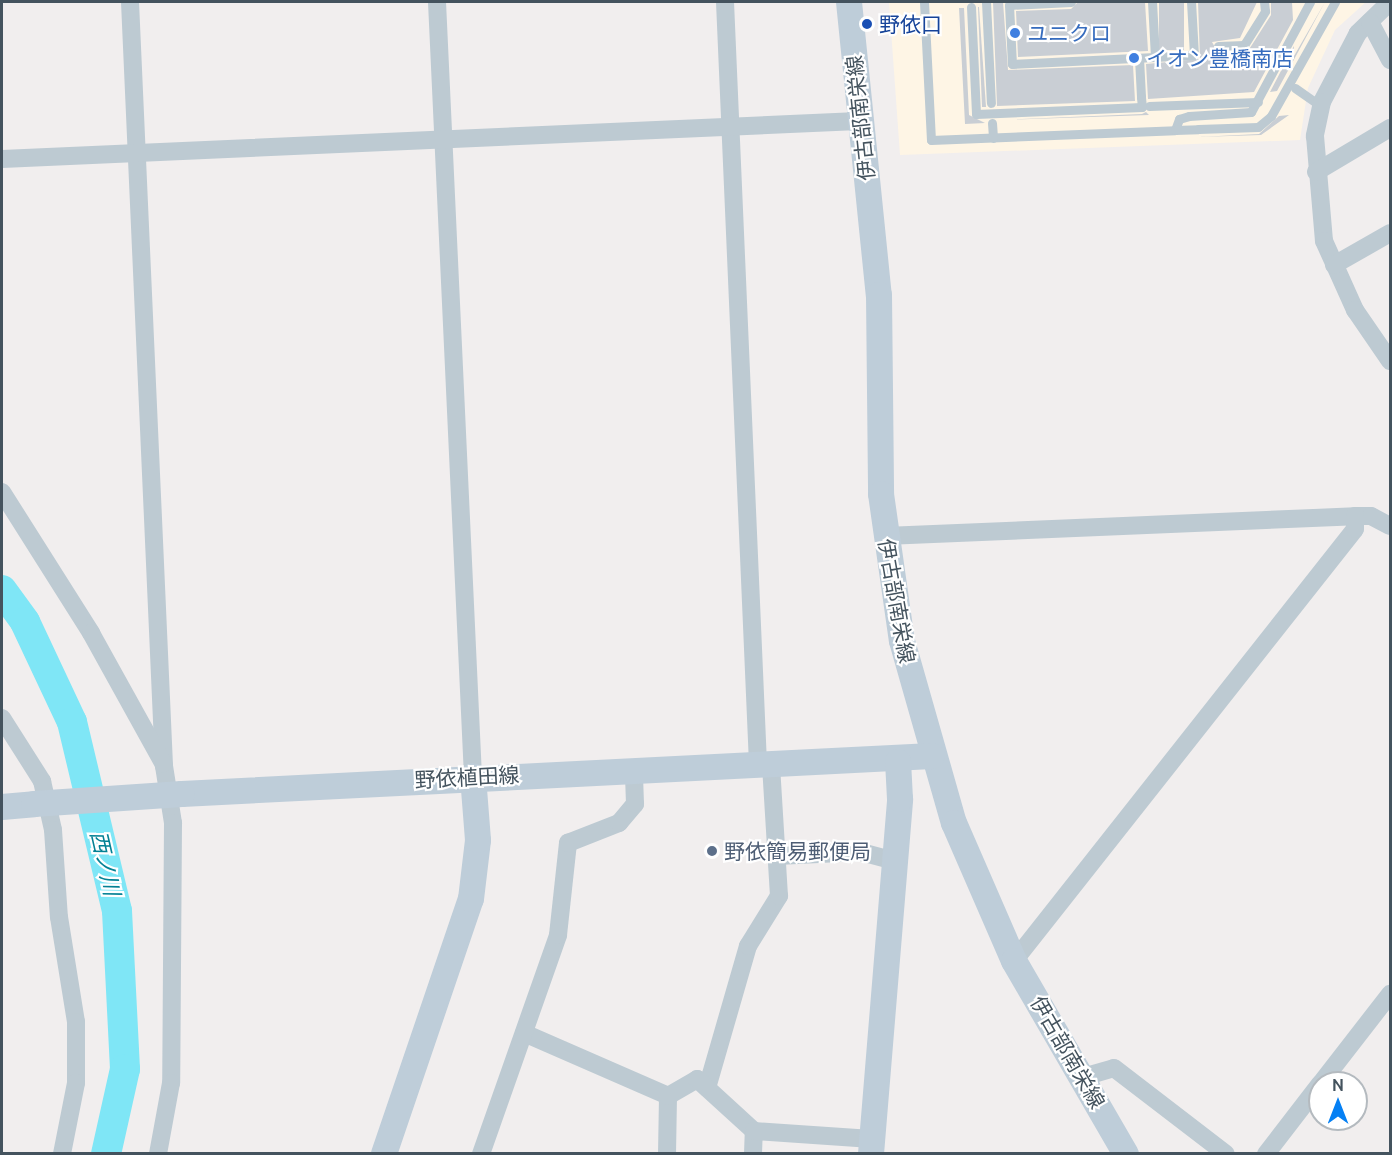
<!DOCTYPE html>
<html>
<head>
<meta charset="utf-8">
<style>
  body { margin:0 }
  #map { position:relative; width:1392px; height:1155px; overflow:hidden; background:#f1eeee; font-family:Ubuntu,"Noto Sans JP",sans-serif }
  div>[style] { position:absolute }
  .commercial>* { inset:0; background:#fef5e5 }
  .river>* { height:30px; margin:-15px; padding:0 15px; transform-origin:15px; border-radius:15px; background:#7fe6f6 }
  .building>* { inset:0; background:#c9ced4; transform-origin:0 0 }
  .lane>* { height:9px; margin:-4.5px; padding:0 4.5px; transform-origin:4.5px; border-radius:4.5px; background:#bdcad2 }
  .street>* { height:18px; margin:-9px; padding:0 9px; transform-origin:9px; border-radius:9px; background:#bdcad2 }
  .secondary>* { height:26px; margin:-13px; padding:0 13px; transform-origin:13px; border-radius:13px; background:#becdd9 }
  .lane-bridge>* { height:9px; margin:-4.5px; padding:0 4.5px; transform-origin:4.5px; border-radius:4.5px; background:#bdcad2 }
  .secondary-bridge>* { height:26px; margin:-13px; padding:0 13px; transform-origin:13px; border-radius:13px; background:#becdd9 }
  .dots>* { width:16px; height:16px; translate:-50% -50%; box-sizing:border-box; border:3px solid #fff; border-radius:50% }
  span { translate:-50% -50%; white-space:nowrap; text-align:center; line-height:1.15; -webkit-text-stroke:4.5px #fff; paint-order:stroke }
  .transit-label { font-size:21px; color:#164399 }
  .left { translate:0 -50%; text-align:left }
  .shop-label { font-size:21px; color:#366cbe }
  .street-label { font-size:21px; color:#44535e }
  .service-label { font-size:21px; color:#4e5e75 }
  .water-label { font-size:22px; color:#038194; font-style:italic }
  .frame { position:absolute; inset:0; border:3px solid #44535e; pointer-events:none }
  .north { position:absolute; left:1308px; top:1071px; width:60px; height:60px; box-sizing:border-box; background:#fff; border:2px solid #b4babf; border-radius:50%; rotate:0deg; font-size:16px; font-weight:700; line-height:24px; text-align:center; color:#44535e }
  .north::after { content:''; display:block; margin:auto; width:21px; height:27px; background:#0580f4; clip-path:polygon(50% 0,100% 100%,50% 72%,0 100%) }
</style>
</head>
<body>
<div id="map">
  <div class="commercial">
    <i style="clip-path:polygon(889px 2px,1366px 2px,1335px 30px,1308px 88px,1300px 140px,900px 155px)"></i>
  </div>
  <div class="river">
    <i style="left:2px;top:590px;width:39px;rotate:54deg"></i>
    <i style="left:25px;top:622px;width:110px;rotate:64.8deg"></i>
    <i style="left:72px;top:722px;width:194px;rotate:76.6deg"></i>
    <i style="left:117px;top:911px;width:158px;rotate:87.1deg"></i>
    <i style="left:125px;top:1069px;width:87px;rotate:102.6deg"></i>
  </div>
  <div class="building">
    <i style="clip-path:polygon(993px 2px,1003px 2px,1008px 70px,1133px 65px,1135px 101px,997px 106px)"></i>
    <i style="clip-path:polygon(1078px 2px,1145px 2px,1148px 51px,1018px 57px,1016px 11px,1071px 9px)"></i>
    <i style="left:1159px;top:2px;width:25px;height:48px"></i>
    <i style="clip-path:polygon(1198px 2px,1257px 2px,1240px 38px,1212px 42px,1218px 53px,1248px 51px,1271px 15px,1271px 2px,1292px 2px,1293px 20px,1254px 92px,1148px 99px,1146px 64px,1200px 59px)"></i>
    <i style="clip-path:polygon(1325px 2px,1277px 91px,1270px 92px,1294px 46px,1294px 56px)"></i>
    <i style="clip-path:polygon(978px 7px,979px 7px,986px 107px,982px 107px)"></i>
    <i style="clip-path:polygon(959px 8px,964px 8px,969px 115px,985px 123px,965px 124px)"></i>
    <i style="clip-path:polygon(1146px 112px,1149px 115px,998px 120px,1142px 114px)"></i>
    <i style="clip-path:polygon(1289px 115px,1261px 135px,1198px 137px,1259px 134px,1279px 116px)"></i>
  </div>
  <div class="lane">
    <i style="left:924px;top:2px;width:138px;rotate:87.1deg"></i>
    <i style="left:931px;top:140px;width:244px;rotate:-2.3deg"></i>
    <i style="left:1175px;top:130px;width:12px;rotate:-70deg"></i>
    <i style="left:1179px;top:119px;width:10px;rotate:-17deg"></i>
    <i style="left:1189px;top:116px;width:62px;rotate:-3.7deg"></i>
    <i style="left:1251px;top:112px;width:125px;rotate:-61.8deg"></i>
    <i style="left:986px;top:2px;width:101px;rotate:87.2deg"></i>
    <i style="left:1071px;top:2px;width:62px;rotate:177.2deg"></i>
    <i style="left:1009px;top:5px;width:59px;rotate:87.1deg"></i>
    <i style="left:1012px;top:64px;width:143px;rotate:-2.8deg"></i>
    <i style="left:1155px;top:57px;width:55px;rotate:-93.1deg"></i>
    <i style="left:1218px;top:46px;width:26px;rotate:-2deg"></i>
    <i style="left:1244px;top:45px;width:40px;rotate:-58deg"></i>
    <i style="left:1265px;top:11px;width:9px;rotate:-96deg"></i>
    <i style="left:1155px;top:57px;width:39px;rotate:-3deg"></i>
    <i style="left:1194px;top:55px;width:53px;rotate:-93.2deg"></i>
    <i style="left:1139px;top:58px;width:39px;rotate:87deg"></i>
    <i style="left:1295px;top:88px;width:32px;rotate:35deg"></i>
    <i style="left:1149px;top:106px;width:109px;rotate:-2.1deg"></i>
    <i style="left:992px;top:123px;width:15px;rotate:86deg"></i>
    <i style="left:1175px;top:130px;width:23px;rotate:-2deg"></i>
  </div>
  <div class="street">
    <i style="left:130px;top:2px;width:765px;rotate:87.45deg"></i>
    <i style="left:164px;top:766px;width:58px;rotate:81deg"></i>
    <i style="left:173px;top:823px;width:260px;rotate:90.4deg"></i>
    <i style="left:171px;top:1083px;width:72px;rotate:100.4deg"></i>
    <i style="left:437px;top:2px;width:775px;rotate:87.34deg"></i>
    <i style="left:725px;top:2px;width:764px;rotate:87.52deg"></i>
    <i style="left:1390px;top:2px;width:45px;rotate:135.9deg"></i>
    <i style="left:1358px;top:33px;width:78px;rotate:117.6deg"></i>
    <i style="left:1322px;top:102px;width:35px;rotate:102deg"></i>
    <i style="left:1315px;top:136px;width:105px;rotate:85.1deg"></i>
    <i style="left:1324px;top:241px;width:76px;rotate:65.8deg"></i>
    <i style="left:1355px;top:310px;width:62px;rotate:55.5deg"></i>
    <i style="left:1370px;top:22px;width:43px;rotate:62.2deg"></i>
    <i style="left:2px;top:159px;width:857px;rotate:-2.54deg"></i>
    <i style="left:1316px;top:172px;width:86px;rotate:-30.7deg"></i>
    <i style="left:1334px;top:265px;width:64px;rotate:-29.7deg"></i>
    <i style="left:2px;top:492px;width:167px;rotate:57.7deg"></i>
    <i style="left:91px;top:633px;width:149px;rotate:61deg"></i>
    <i style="left:885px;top:536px;width:470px;rotate:-2.4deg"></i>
    <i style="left:1355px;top:516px;width:16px"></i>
    <i style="left:1371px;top:516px;width:21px;rotate:28deg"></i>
    <i style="left:2px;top:718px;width:75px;rotate:57.6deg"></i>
    <i style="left:42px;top:781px;width:50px;rotate:77.3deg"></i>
    <i style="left:53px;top:830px;width:87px;rotate:86.1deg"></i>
    <i style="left:59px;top:917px;width:106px;rotate:80.8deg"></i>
    <i style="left:76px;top:1022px;width:61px;rotate:90deg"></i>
    <i style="left:76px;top:1083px;width:72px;rotate:101.2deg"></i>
    <i style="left:777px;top:856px;width:84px;rotate:-2.7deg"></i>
    <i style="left:861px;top:852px;width:35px;rotate:15deg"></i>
    <i style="left:1014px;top:961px;width:550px;rotate:-51.71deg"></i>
    <i style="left:1355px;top:529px;width:13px;rotate:-90deg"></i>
    <i style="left:524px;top:1033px;width:157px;rotate:23.6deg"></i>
    <i style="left:1083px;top:1077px;width:32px;rotate:-16deg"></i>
    <i style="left:1114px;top:1068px;width:141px;rotate:37.5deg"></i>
    <i style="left:1321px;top:1083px;width:113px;rotate:-52.2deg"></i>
    <i style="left:707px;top:1088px;width:148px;rotate:-73.9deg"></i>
    <i style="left:748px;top:946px;width:59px;rotate:-58.2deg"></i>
    <i style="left:779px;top:896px;width:131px;rotate:-93.5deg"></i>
    <i style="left:481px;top:1154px;width:232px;rotate:-70.6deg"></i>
    <i style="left:558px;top:935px;width:93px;rotate:-83.8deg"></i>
    <i style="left:568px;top:843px;width:55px;rotate:-21.4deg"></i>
    <i style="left:619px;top:823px;width:25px;rotate:-50deg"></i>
    <i style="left:635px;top:804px;width:34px;rotate:-92deg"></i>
    <i style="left:667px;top:1154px;width:58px;rotate:-89deg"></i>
    <i style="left:668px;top:1096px;width:34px;rotate:-30deg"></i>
    <i style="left:697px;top:1079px;width:77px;rotate:42.4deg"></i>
    <i style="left:753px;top:1154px;width:23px;rotate:-88deg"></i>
    <i style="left:754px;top:1131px;width:118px;rotate:3.9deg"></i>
    <i style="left:1266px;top:1154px;width:88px;rotate:-52.4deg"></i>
  </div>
  <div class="secondary">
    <i style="left:849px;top:2px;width:295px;rotate:84.2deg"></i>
    <i style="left:879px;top:295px;width:199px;rotate:89.4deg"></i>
    <i style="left:881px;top:494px;width:148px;rotate:81.9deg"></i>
    <i style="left:902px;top:641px;width:189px;rotate:74.1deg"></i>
    <i style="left:954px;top:823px;width:150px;rotate:66.5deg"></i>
    <i style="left:1014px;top:961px;width:223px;rotate:59.9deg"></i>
    <i style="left:182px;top:794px;width:751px;rotate:-2.9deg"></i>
    <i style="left:2px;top:807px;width:32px;rotate:-5deg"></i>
    <i style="left:384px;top:1154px;width:269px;rotate:-71.2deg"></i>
    <i style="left:471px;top:899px;width:59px;rotate:-83.2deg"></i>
    <i style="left:478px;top:840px;width:64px;rotate:-94.5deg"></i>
    <i style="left:871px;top:1154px;width:356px;rotate:-85.3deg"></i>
    <i style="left:900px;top:799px;width:37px;rotate:-93deg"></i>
  </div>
  <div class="lane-bridge">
    <i style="left:971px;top:7px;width:107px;rotate:87.3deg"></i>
    <i style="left:976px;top:114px;width:166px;rotate:-2.4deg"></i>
    <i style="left:1142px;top:107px;width:10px;rotate:-96deg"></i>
    <i style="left:1198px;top:129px;width:60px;rotate:-1.9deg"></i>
    <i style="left:1258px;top:127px;width:17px;rotate:-40deg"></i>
    <i style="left:1271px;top:116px;width:131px;rotate:-60.7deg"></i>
  </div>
  <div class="secondary-bridge">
    <i style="left:34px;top:804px;width:148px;rotate:-3.9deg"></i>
  </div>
  <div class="dots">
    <i style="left:867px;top:24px;background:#1a4fb4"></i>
    <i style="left:1015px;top:33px;background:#3f7fe0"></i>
    <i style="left:1134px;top:58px;background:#3f7fe0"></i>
    <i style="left:712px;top:851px;background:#5c6f8a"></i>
  </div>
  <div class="transit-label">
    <span class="left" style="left:879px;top:24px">野依口</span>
  </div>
  <div class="shop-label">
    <span class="left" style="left:1027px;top:33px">ユニクロ</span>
    <span class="left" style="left:1146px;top:58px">イオン豊橋南店</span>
  </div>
  <div class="street-label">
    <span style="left:860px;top:118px;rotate:-96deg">伊古部南栄線</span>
    <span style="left:897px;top:601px;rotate:80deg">伊古部南栄線</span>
    <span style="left:467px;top:777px;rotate:-3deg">野依植田線</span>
    <span style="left:1068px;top:1052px;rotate:60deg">伊古部南栄線</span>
  </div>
  <div class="service-label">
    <span class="left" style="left:724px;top:851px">野依簡易郵便局</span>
  </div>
  <div class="water-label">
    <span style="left:106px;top:863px;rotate:77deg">西ノ川</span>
  </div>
  <div class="frame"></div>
  <div class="north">N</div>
</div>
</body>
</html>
